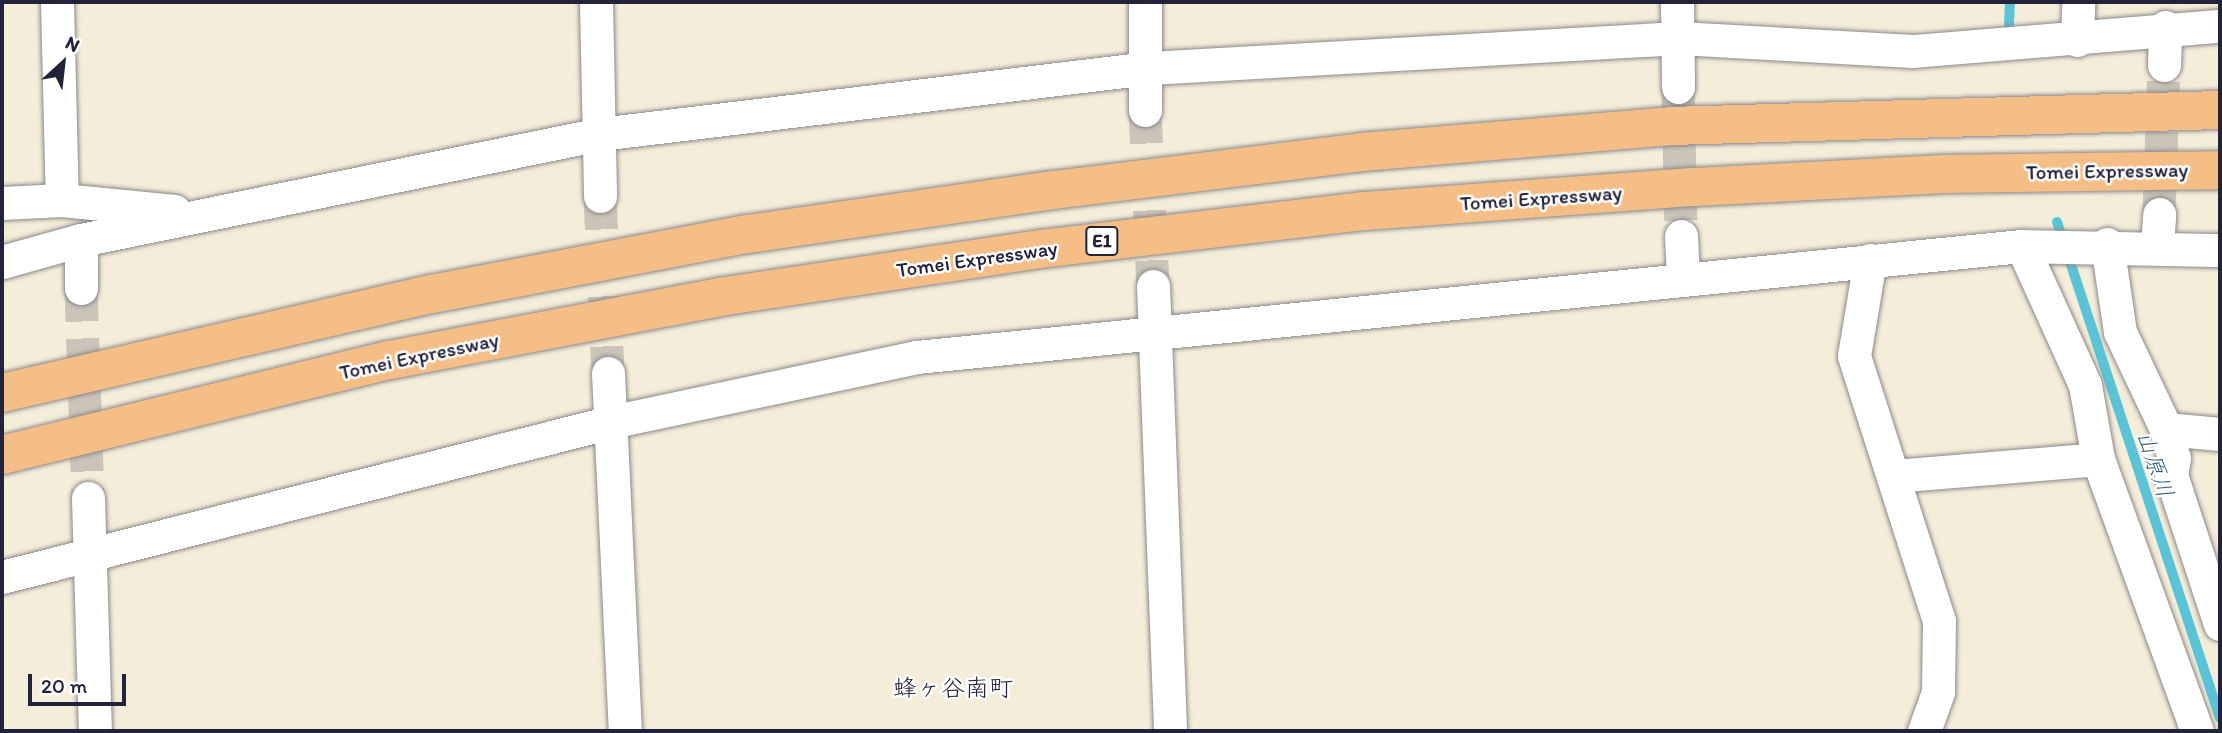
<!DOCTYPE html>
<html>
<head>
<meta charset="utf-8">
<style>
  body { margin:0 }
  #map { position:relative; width:2222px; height:733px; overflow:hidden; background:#f4edd9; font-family:Itim,"Klee One",sans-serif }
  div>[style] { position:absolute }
  .stream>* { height:10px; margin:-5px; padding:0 5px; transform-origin:5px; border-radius:5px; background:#5ac3d5 }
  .street-tunnel>* { height:33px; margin-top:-16.5px; transform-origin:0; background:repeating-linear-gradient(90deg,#cac4b9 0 33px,transparent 0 50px) }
  .roads { filter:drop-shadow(0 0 2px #8b888a) drop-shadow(0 0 2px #8b888a) }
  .street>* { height:33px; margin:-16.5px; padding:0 16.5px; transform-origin:16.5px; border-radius:16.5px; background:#fff }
  .highway>* { height:38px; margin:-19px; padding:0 19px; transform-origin:19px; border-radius:19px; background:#f6be87 }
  span { translate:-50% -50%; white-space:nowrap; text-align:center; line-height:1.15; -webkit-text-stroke:5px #fff; paint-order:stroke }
  .shield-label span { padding:2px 5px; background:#fff; border:2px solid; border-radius:5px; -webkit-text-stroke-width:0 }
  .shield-label { font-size:19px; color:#22223b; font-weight:700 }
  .street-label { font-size:21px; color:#22223b }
  .water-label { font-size:23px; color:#386279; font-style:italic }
  .quarter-label { font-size:24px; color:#22223b }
  .frame { position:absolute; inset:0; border:4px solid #22223b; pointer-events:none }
  .north { position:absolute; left:28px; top:28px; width:70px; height:70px; -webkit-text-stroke:5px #fff; paint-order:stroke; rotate:27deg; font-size:19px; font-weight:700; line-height:28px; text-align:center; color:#22223b }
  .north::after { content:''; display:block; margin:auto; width:24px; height:32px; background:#22223b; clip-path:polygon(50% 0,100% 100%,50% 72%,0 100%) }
  .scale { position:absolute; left:28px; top:674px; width:98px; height:32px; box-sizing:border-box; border:4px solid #22223b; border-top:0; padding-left:9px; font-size:21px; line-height:24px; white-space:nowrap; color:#22223b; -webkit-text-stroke:5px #fff; paint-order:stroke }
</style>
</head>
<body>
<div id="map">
  <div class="stream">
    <i style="left:2009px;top:26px;width:24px;rotate:-88deg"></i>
    <i style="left:2057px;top:222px;width:522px;rotate:71.81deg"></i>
  </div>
  <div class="street-tunnel">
    <i style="left:1678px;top:87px;width:149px;rotate:88.8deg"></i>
    <i style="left:1145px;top:110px;width:176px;rotate:87.4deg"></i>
    <i style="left:600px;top:196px;width:177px;rotate:87.4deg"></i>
    <i style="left:2159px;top:214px;width:149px;rotate:-88.1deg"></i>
    <i style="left:81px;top:288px;width:210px;rotate:88.1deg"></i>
  </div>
  <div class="roads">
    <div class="street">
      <i style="left:57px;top:2px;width:198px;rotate:88.6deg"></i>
      <i style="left:596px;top:2px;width:194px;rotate:88.8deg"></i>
      <i style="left:1677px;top:2px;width:85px;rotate:89.3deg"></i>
      <i style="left:2077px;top:40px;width:38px;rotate:-88deg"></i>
      <i style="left:2164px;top:65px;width:38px;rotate:-88deg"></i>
      <i style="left:1145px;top:110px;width:108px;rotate:-90deg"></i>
      <i style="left:2px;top:203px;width:60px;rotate:-2.9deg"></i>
      <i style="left:62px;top:200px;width:113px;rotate:5.6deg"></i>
      <i style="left:1681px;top:236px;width:42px;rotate:87.3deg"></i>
      <i style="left:81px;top:240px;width:48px;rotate:90deg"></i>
      <i style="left:2107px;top:244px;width:89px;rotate:81.6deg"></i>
      <i style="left:2120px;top:332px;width:107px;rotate:64.6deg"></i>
      <i style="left:2166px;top:429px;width:30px;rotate:75deg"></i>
      <i style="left:2174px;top:458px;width:17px;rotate:100deg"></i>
      <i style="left:2171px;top:475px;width:157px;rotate:71.8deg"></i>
      <i style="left:2022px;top:246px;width:153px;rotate:65.6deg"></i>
      <i style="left:2085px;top:385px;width:75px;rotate:80deg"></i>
      <i style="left:2098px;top:459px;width:289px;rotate:70deg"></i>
      <i style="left:2157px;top:246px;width:32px;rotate:-86deg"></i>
      <i style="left:1870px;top:260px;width:97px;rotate:99.5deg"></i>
      <i style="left:1854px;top:356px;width:277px;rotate:72.2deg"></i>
      <i style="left:1939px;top:620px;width:72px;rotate:90.8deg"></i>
      <i style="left:1938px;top:692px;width:41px;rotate:109.7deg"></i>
      <i style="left:2px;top:262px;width:82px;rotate:-15.6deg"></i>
      <i style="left:81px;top:240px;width:530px;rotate:-11.54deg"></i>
      <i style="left:600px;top:134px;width:553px;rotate:-6.86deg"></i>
      <i style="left:1149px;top:68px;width:531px;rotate:-3.24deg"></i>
      <i style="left:1679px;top:38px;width:234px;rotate:3.2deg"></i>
      <i style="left:1913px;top:51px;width:308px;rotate:-4.7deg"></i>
      <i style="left:1153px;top:286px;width:445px;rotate:87.8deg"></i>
      <i style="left:608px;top:373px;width:358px;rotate:87.3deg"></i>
      <i style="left:2166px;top:429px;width:54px;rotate:5.3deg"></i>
      <i style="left:1893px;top:476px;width:206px;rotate:-4.7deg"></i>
      <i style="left:88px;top:498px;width:233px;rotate:88.3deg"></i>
      <i style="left:2px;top:577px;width:628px;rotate:-14.28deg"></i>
      <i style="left:611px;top:422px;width:313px;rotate:-12deg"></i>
      <i style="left:917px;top:357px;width:1111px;rotate:-5.74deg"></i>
      <i style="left:2022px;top:246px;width:198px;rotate:1.2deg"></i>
    </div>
    <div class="highway">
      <i style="left:2px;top:393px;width:441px;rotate:-13deg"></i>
      <i style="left:432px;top:294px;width:322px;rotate:-10.8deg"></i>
      <i style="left:748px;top:234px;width:309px;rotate:-8.2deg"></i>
      <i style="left:1054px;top:190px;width:310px;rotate:-7deg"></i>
      <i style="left:1362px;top:152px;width:310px;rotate:-4.8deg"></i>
      <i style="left:1671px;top:126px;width:549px;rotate:-1.67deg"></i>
      <i style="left:2px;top:455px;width:399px;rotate:-13.8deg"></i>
      <i style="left:390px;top:360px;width:335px;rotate:-10.8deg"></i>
      <i style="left:719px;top:297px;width:325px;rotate:-8.5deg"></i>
      <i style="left:1040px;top:249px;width:327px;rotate:-6.7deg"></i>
      <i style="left:1365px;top:211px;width:331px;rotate:-4.2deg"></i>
      <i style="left:1695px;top:187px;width:249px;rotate:-3deg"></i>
      <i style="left:1944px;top:174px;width:276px;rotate:-0.8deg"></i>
    </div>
  </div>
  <div class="shield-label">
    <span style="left:1102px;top:241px">E1</span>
  </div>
  <div class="street-label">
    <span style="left:2107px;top:171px;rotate:-1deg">Tomei Expressway</span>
    <span style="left:1541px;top:198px;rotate:-4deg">Tomei Expressway</span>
    <span style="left:977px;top:259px;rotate:-8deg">Tomei Expressway</span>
    <span style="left:419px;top:356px;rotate:-12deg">Tomei Expressway</span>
  </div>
  <div class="water-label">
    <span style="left:2155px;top:464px;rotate:71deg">山原川</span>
  </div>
  <div class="quarter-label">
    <span style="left:953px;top:688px">蜂ヶ谷南町</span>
  </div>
  <div class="frame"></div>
  <div class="north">N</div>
  <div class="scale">20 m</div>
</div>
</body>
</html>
